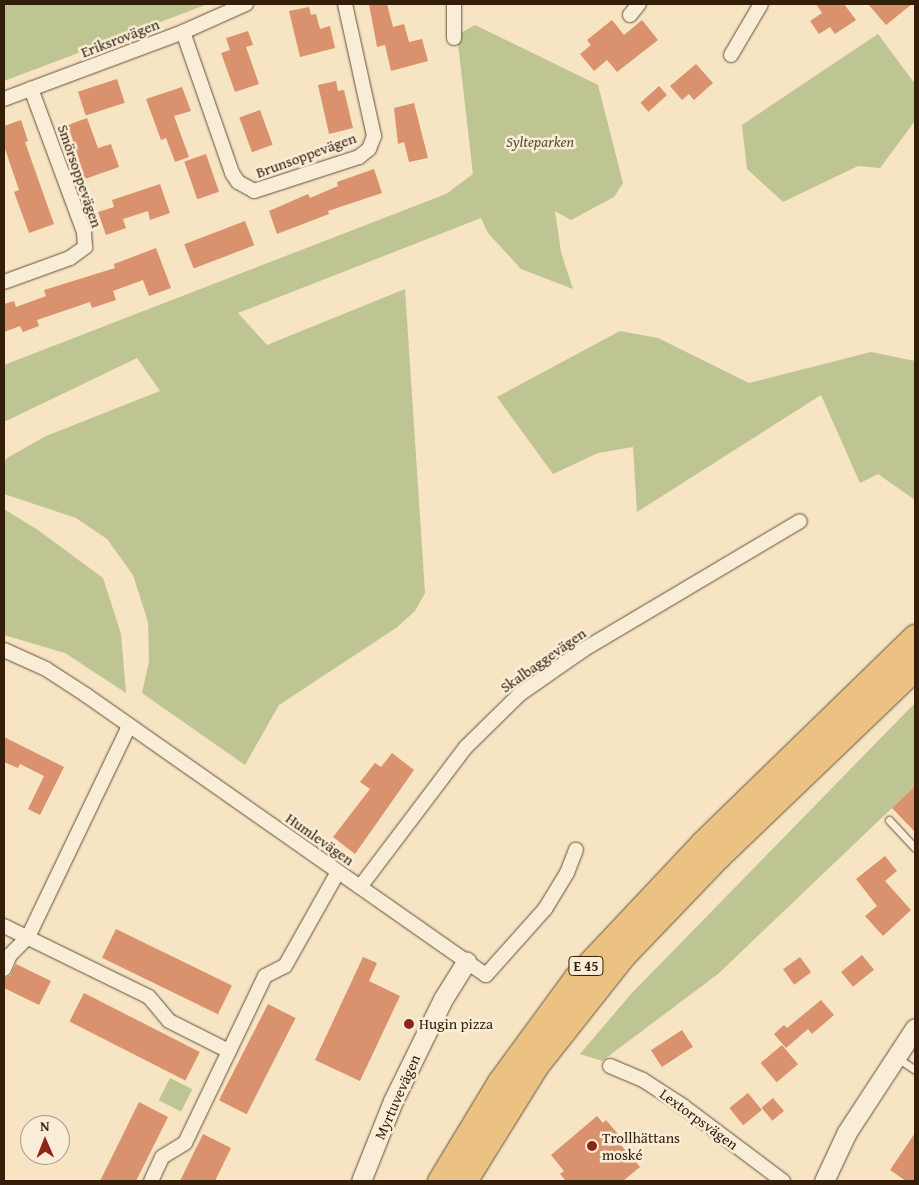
<!DOCTYPE html>
<html>
<head>
<meta charset="utf-8">
<style>
  body { margin:0 }
  #map { position:relative; width:919px; height:1185px; overflow:hidden; background:#f6e4c3; font-family:"Gentium Book Plus",serif }
  div>[style] { position:absolute }
  .green>* { inset:0; background:#bec492; transform-origin:0 0 }
  .building>* { inset:0; background:#d9926d; transform-origin:0 0 }
  .roads { filter:drop-shadow(0 0 1px #645038) drop-shadow(0 0 1px #645038) }
  .lane>* { height:7px; margin:-3.5px; padding:0 3.5px; transform-origin:3.5px; border-radius:3.5px; background:#f9edd8 }
  .street>* { height:14px; margin:-7px; padding:0 7px; transform-origin:7px; border-radius:7px; background:#f9edd8 }
  .secondary>* { height:19px; margin:-9.5px; padding:0 9.5px; transform-origin:9.5px; border-radius:9.5px; background:#f9edd8 }
  .highway>* { height:25px; margin:-12.5px; padding:0 12.5px; transform-origin:12.5px; border-radius:12.5px; background:#ebc282 }
  .dots>* { width:14px; height:14px; translate:-50% -50%; box-sizing:border-box; border:2px solid #f9edd8; border-radius:50% }
  span { translate:-50% -50%; white-space:nowrap; text-align:center; line-height:1.15; -webkit-text-stroke:5px #f9edd8; paint-order:stroke }
  .shield-label span { padding:1px 4px; background:#f9edd8; border:1px solid; border-radius:4px; -webkit-text-stroke-width:0 }
  .shield-label { font-size:14px; color:#341e09; font-weight:700 }
  .street-label { font-size:15px; color:#341e09 }
  .park-label { font-size:15px; color:#5d5032; font-style:italic }
  .poi-label { font-size:15px; color:#341e09 }
  .left { translate:0 -50%; text-align:left }
  .frame { position:absolute; inset:0; border:5px solid #341e09; pointer-events:none }
  .north { position:absolute; left:20px; top:1115px; width:50px; height:50px; box-sizing:border-box; background:#f9edd8; border:1px solid #aa9a85; border-radius:50%; rotate:359deg; font-size:14px; font-weight:700; line-height:20px; text-align:center; color:#341e09 }
  .north::after { content:''; display:block; margin:auto; width:18px; height:22px; background:#8f2418; clip-path:polygon(50% 0,100% 100%,50% 72%,0 100%) }
</style>
</head>
<body>
<div id="map">
  <div class="green">
    <i style="clip-path:polygon(4px 4px,208px 4px,4px 81px)"></i>
    <i style="clip-path:polygon(475px 25px,598px 85px,623px 183px,614px 197px,571px 220px,555px 211px,561px 252px,573px 289px,521px 269px,488px 233px,481px 218px,238px 313px,267px 345px,405px 289px,425px 593px,415px 611px,396px 628px,279px 705px,245px 765px,142px 693px,149px 661px,148px 622px,133px 575px,107px 539px,76px 518px,4px 494px,4px 461px,7px 458px,46px 436px,160px 391px,137px 358px,4px 422px,4px 365px,446px 194px,473px 174px,457px 35px)"></i>
    <i style="clip-path:polygon(878px 34px,915px 84px,915px 121px,880px 168px,858px 166px,783px 202px,747px 169px,742px 125px)"></i>
    <i style="clip-path:polygon(620px 331px,658px 338px,749px 383px,871px 352px,915px 361px,915px 500px,878px 474px,860px 483px,821px 395px,637px 512px,633px 447px,598px 453px,553px 474px,497px 397px)"></i>
    <i style="clip-path:polygon(4px 509px,38px 530px,103px 578px,121px 634px,126px 693px,65px 653px,4px 635px)"></i>
    <i style="clip-path:polygon(915px 703px,915px 786px,718px 974px,602px 1061px,580px 1054px,631px 994px)"></i>
    <i style="left:170px;top:1078px;width:25px;height:25px;rotate:27deg"></i>
  </div>
  <div class="building">
    <i style="clip-path:polygon(369px 4px,387px 4px,393px 27px,404px 24px,409px 42px,422px 39px,428px 61px,391px 71px,385px 45px,377px 47px)"></i>
    <i style="clip-path:polygon(816px 4px,844px 4px,856px 20px,835px 34px,830px 27px,819px 34px,810px 21px,822px 13px)"></i>
    <i style="clip-path:polygon(868px 4px,912px 4px,886px 25px)"></i>
    <i style="clip-path:polygon(309px 7px,311px 15px,316px 14px,320px 29px,330px 26px,335px 48px,300px 57px,289px 11px)"></i>
    <i style="clip-path:polygon(612px 20px,624px 35px,642px 20px,658px 40px,617px 72px,607px 60px,594px 71px,580px 54px,591px 45px,587px 40px)"></i>
    <i style="clip-path:polygon(248px 31px,253px 45px,246px 47px,259px 84px,235px 92px,221px 53px,230px 50px,226px 38px)"></i>
    <i style="clip-path:polygon(696px 64px,713px 83px,694px 100px,689px 94px,682px 100px,670px 86px)"></i>
    <i style="left:117px;top:79px;width:25px;height:41px;rotate:72deg"></i>
    <i style="clip-path:polygon(336px 81px,338px 91px,344px 90px,353px 128px,329px 134px,318px 85px)"></i>
    <i style="left:659px;top:86px;width:12px;height:25px;rotate:48deg"></i>
    <i style="clip-path:polygon(182px 87px,191px 111px,174px 116px,189px 157px,175px 162px,166px 138px,161px 140px,146px 99px)"></i>
    <i style="clip-path:polygon(414px 103px,428px 158px,409px 162px,404px 142px,398px 144px,394px 108px)"></i>
    <i style="left:260px;top:110px;width:37px;height:22px;rotate:70deg"></i>
    <i style="clip-path:polygon(87px 118px,98px 148px,111px 144px,119px 167px,85px 179px,68px 125px)"></i>
    <i style="clip-path:polygon(21px 120px,28px 141px,25px 142px,54px 224px,29px 233px,14px 192px,19px 190px,4px 146px,4px 126px)"></i>
    <i style="left:206px;top:154px;width:40px;height:23px;rotate:71deg"></i>
    <i style="clip-path:polygon(374px 169px,382px 193px,328px 211px,329px 214px,277px 234px,269px 211px,308px 194px,310px 198px,338px 186px,337px 182px)"></i>
    <i style="clip-path:polygon(160px 184px,170px 213px,150px 220px,148px 211px,123px 219px,126px 228px,106px 235px,98px 212px,114px 207px,112px 200px)"></i>
    <i style="left:245px;top:221px;width:26px;height:65px;rotate:69deg"></i>
    <i style="clip-path:polygon(156px 248px,171px 288px,149px 296px,143px 280px,113px 291px,116px 300px,92px 308px,90px 302px,37px 320px,39px 326px,23px 332px,20px 326px,4px 332px,4px 304px,14px 301px,16px 307px,46px 296px,44px 290px,115px 268px,114px 264px)"></i>
    <i style="clip-path:polygon(4px 737px,64px 767px,40px 815px,28px 809px,44px 776px,20px 764px,18px 768px,4px 762px)"></i>
    <i style="clip-path:polygon(392px 753px,414px 770px,355px 854px,333px 837px,370px 789px,360px 782px,375px 763px,381px 767px)"></i>
    <i style="clip-path:polygon(915px 786px,915px 832px,892px 808px)"></i>
    <i style="clip-path:polygon(885px 856px,897px 871px,885px 881px,911px 910px,883px 936px,865px 916px,877px 906px,856px 879px)"></i>
    <i style="left:116px;top:929px;width:129px;height:32px;rotate:26deg"></i>
    <i style="left:862px;top:955px;width:19px;height:27px;rotate:51deg"></i>
    <i style="clip-path:polygon(363px 957px,377px 963px,369px 981px,400px 996px,360px 1081px,315px 1060px)"></i>
    <i style="left:800px;top:957px;width:19px;height:21px;rotate:54deg"></i>
    <i style="clip-path:polygon(16px 964px,51px 981px,39px 1005px,4px 988px,5px 978px,10px 976px)"></i>
    <i style="left:84px;top:993px;width:130px;height:32px;rotate:27deg"></i>
    <i style="clip-path:polygon(821px 1000px,834px 1015px,812px 1034px,808px 1029px,786px 1048px,774px 1034px,784px 1025px,787px 1028px)"></i>
    <i style="left:268px;top:1004px;width:31px;height:108px;rotate:27deg"></i>
    <i style="left:682px;top:1030px;width:20px;height:37px;rotate:57deg"></i>
    <i style="left:782px;top:1045px;width:25px;height:28px;rotate:50deg"></i>
    <i style="left:748px;top:1093px;width:22px;height:24px;rotate:51deg"></i>
    <i style="left:773px;top:1098px;width:17px;height:15px;rotate:50deg"></i>
    <i style="clip-path:polygon(139px 1102px,168px 1117px,136px 1181px,100px 1181px)"></i>
    <i style="clip-path:polygon(597px 1116px,603px 1123px,606px 1120px,618px 1134px,614px 1137px,640px 1167px,623px 1181px,566px 1181px,560px 1174px,564px 1171px,551px 1155px)"></i>
    <i style="clip-path:polygon(915px 1133px,915px 1181px,906px 1181px,890px 1170px)"></i>
    <i style="clip-path:polygon(203px 1134px,231px 1148px,215px 1181px,180px 1181px)"></i>
  </div>
  <div class="roads">
    <div class="lane">
      <i style="left:889px;top:820px;width:38px;rotate:47deg"></i>
      <i style="left:896px;top:1057px;width:23px;rotate:34deg"></i>
    </div>
    <div class="street">
      <i style="left:454px;top:4px;width:34px;rotate:90deg"></i>
      <i style="left:630px;top:15px;width:14px;rotate:-51deg"></i>
      <i style="left:183px;top:32px;width:149px;rotate:70.8deg"></i>
      <i style="left:232px;top:173px;width:11px;rotate:56deg"></i>
      <i style="left:238px;top:182px;width:18px;rotate:29deg"></i>
      <i style="left:254px;top:191px;width:110px;rotate:-17.9deg"></i>
      <i style="left:359px;top:157px;width:13px;rotate:-39deg"></i>
      <i style="left:369px;top:149px;width:14px;rotate:-69deg"></i>
      <i style="left:374px;top:136px;width:135px;rotate:-102.4deg"></i>
      <i style="left:731px;top:55px;width:59px;rotate:-59.5deg"></i>
      <i style="left:4px;top:99px;width:191px;rotate:-20.5deg"></i>
      <i style="left:183px;top:32px;width:69px;rotate:-24deg"></i>
      <i style="left:4px;top:282px;width:70px;rotate:-20deg"></i>
      <i style="left:70px;top:258px;width:19px;rotate:-36deg"></i>
      <i style="left:85px;top:247px;width:15px;rotate:-94deg"></i>
      <i style="left:84px;top:232px;width:153px;rotate:-110.3deg"></i>
      <i style="left:4px;top:650px;width:46px;rotate:24.3deg"></i>
      <i style="left:46px;top:669px;width:48px;rotate:33deg"></i>
      <i style="left:86px;top:695px;width:488px;rotate:35deg"></i>
      <i style="left:486px;top:975px;width:89px;rotate:-48.2deg"></i>
      <i style="left:545px;top:909px;width:42px;rotate:-58.6deg"></i>
      <i style="left:567px;top:873px;width:25px;rotate:-69deg"></i>
      <i style="left:360px;top:887px;width:176px;rotate:-52.9deg"></i>
      <i style="left:466px;top:747px;width:76px;rotate:-44.5deg"></i>
      <i style="left:520px;top:694px;width:77px;rotate:-34.9deg"></i>
      <i style="left:583px;top:650px;width:252px;rotate:-30.7deg"></i>
      <i style="left:4px;top:926px;width:161px;rotate:26.1deg"></i>
      <i style="left:149px;top:997px;width:31px;rotate:50deg"></i>
      <i style="left:169px;top:1021px;width:67px;rotate:26.6deg"></i>
      <i style="left:4px;top:969px;width:15px;rotate:-67deg"></i>
      <i style="left:10px;top:955px;width:25px;rotate:-45deg"></i>
      <i style="left:28px;top:937px;width:234px;rotate:-64.4deg"></i>
      <i style="left:610px;top:1066px;width:36px;rotate:23deg"></i>
      <i style="left:643px;top:1080px;width:48px;rotate:33deg"></i>
      <i style="left:683px;top:1106px;width:125px;rotate:36.9deg"></i>
      <i style="left:151px;top:1181px;width:26px;rotate:-65deg"></i>
      <i style="left:162px;top:1157px;width:27px;rotate:-31deg"></i>
      <i style="left:185px;top:1143px;width:185px;rotate:-64.4deg"></i>
      <i style="left:265px;top:976px;width:22px;rotate:-27deg"></i>
      <i style="left:285px;top:966px;width:108px;rotate:-60.6deg"></i>
    </div>
    <div class="secondary">
      <i style="left:361px;top:1181px;width:86px;rotate:-68.2deg"></i>
      <i style="left:393px;top:1101px;width:114px;rotate:-63.9deg"></i>
      <i style="left:443px;top:999px;width:44px;rotate:-58.1deg"></i>
      <i style="left:824px;top:1181px;width:54px;rotate:-64.9deg"></i>
      <i style="left:847px;top:1132px;width:124px;rotate:-56.8deg"></i>
    </div>
    <div class="highway">
      <i style="left:440px;top:1181px;width:116px;rotate:-58.8deg"></i>
      <i style="left:500px;top:1082px;width:129px;rotate:-53.8deg"></i>
      <i style="left:576px;top:978px;width:185px;rotate:-46.7deg"></i>
      <i style="left:703px;top:843px;width:296px;rotate:-44.2deg"></i>
      <i style="left:464px;top:1181px;width:137px;rotate:-58.2deg"></i>
      <i style="left:536px;top:1065px;width:140px;rotate:-51.7deg"></i>
      <i style="left:623px;top:955px;width:137px;rotate:-46.2deg"></i>
      <i style="left:718px;top:856px;width:273px;rotate:-43.8deg"></i>
    </div>
  </div>
  <div class="dots">
    <i style="left:409px;top:1024px;background:#8f2418"></i>
    <i style="left:592px;top:1146px;background:#8f2418"></i>
  </div>
  <div class="shield-label">
    <span style="left:586px;top:966px">E 45</span>
  </div>
  <div class="street-label">
    <span style="left:120px;top:38px;rotate:-21deg">Eriksrovägen</span>
    <span style="left:306px;top:155px;rotate:-20deg">Brunsoppevägen</span>
    <span style="left:80px;top:176px;rotate:71deg">Smörsoppevägen</span>
    <span style="left:543px;top:660px;rotate:-35deg">Skalbaggevägen</span>
    <span style="left:320px;top:839px;rotate:35deg">Humlevägen</span>
    <span style="left:397px;top:1097px;rotate:-66deg">Myrtuvevägen</span>
    <span style="left:699px;top:1119px;rotate:36deg">Lextorpsvägen</span>
  </div>
  <div class="park-label">
    <span style="left:540px;top:142px">Sylteparken</span>
  </div>
  <div class="poi-label">
    <span class="left" style="left:419px;top:1024px">Hugin pizza</span>
    <span class="left" style="left:602px;top:1146px">Trollhättans<br>moské</span>
  </div>
  <div class="frame"></div>
  <div class="north">N</div>
</div>
</body>
</html>
